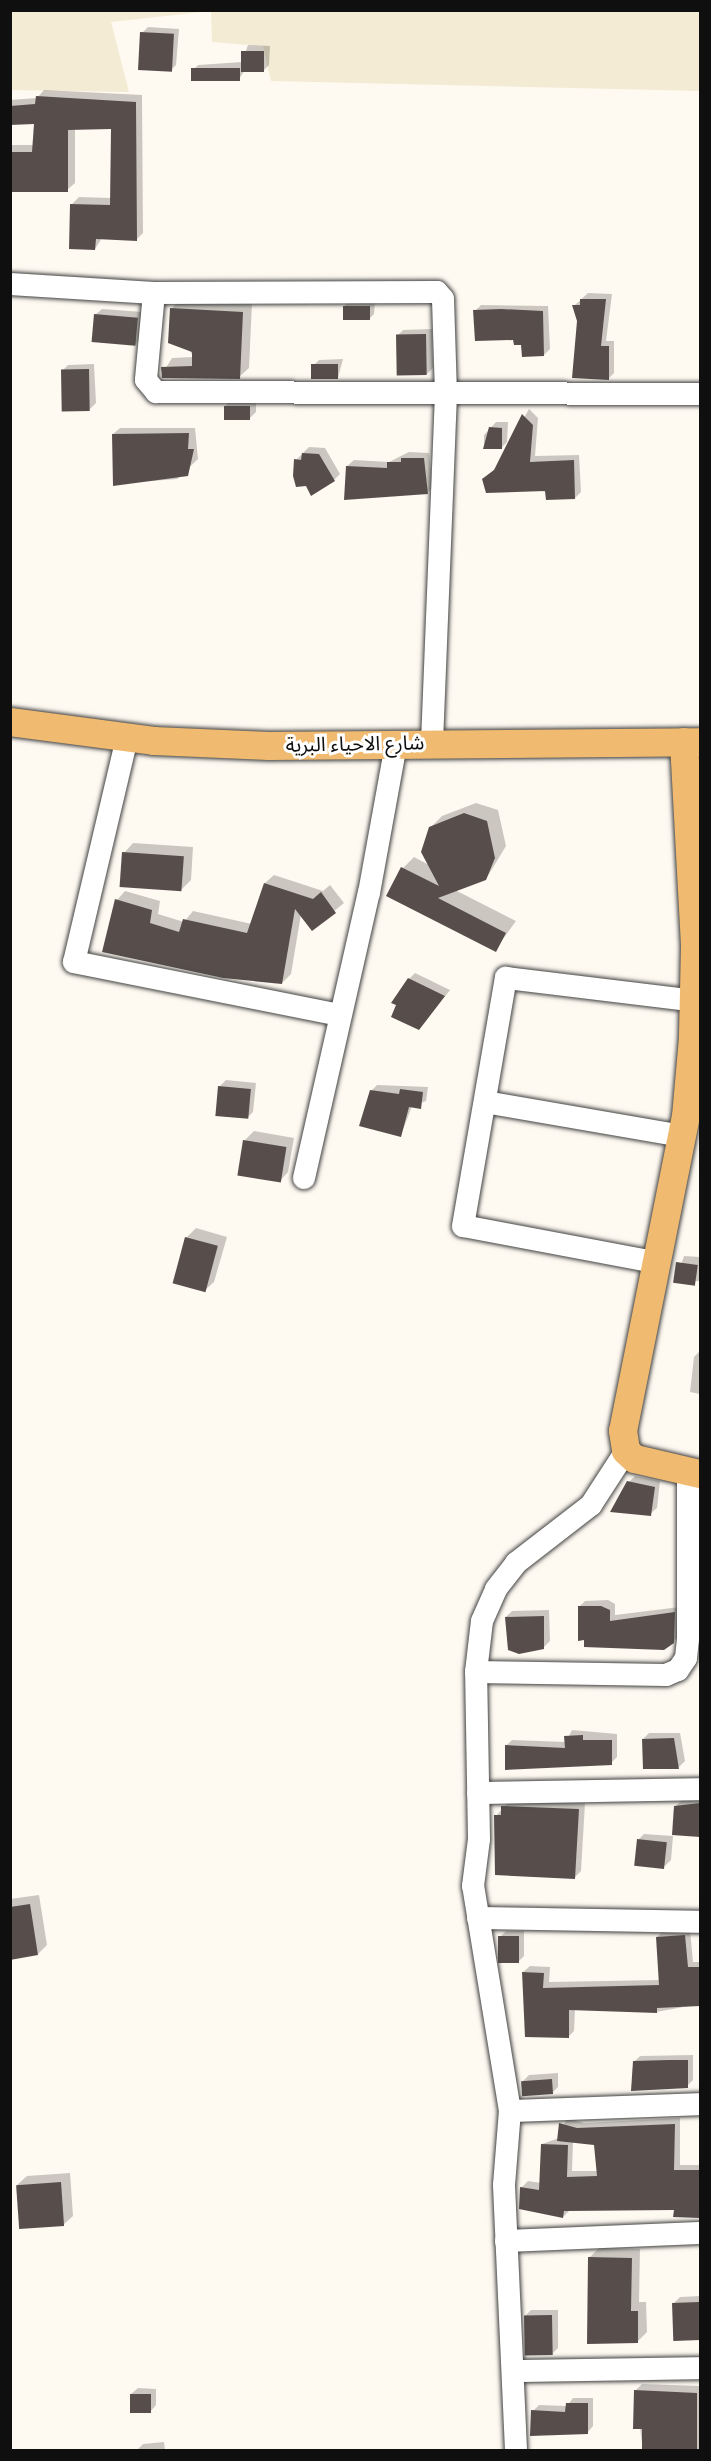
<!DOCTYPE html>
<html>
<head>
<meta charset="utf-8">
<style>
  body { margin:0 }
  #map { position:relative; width:711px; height:2461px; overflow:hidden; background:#fef9f1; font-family:Spectral,"Noto Sans Arabic",serif }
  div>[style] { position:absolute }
  .farmland>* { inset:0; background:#f3ebd3 }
  .shadow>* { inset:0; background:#0003 }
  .building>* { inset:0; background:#574e4c; transform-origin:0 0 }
  .roads { filter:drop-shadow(0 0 2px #424242) drop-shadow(0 0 2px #424242) }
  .minor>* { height:22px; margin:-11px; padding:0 11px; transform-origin:11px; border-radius:11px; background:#fff }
  .major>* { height:28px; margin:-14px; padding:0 14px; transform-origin:14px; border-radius:14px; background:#f0bb70 }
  span { translate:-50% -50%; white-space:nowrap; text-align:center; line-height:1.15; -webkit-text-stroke:6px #fff; paint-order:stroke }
  .street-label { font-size:20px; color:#0f0f0f }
  .frame { position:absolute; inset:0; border:12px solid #0f0f0f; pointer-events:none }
</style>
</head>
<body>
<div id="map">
  <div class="farmland">
    <i style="clip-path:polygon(11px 10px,700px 11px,700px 91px,271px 81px,263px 46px,212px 42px,211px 11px,111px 22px,129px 92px,11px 90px)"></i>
  </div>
  <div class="shadow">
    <i style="clip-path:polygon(148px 27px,179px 29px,176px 65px,170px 71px,142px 33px)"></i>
    <i style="clip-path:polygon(248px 45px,270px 46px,269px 65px,263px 71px,245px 70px,239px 79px,192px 71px,198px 65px,242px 62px)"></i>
    <i style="clip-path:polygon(44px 90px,142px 95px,143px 233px,136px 240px,102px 238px,95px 249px,72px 204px,79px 197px,111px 198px,112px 128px,75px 129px,75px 183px,67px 190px,10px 189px,10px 145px,34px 145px,35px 122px,10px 124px,10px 100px,37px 98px)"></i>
    <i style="clip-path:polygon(588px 293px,612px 294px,606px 341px,614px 341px,614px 373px,608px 379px,574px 306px)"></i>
    <i style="clip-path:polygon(181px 299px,252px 303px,249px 368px,239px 377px,162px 374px,172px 358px,193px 357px,171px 309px)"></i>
    <i style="clip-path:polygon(351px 300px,375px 300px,374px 314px,368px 320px,344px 306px)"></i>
    <i style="clip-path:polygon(481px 305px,548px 306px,550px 349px,544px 355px,523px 343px,475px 311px)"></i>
    <i style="clip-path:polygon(102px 309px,143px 312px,141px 338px,135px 345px,95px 315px)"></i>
    <i style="clip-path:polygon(432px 329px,433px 368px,427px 374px,397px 336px,403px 330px)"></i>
    <i style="clip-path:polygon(343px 359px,338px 378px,313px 366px,319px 360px)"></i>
    <i style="clip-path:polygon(94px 364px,96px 403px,90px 409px,62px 371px,68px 365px)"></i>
    <i style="clip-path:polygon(231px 400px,256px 400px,256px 412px,250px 418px,225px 406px)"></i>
    <i style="clip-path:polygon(529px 409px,538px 418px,535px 456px,579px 455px,581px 492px,575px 498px,484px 479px,496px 468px)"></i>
    <i style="clip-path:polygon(496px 422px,508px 422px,507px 442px,501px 448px,484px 448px,484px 435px)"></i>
    <i style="clip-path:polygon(120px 428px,195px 428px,198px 459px,177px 479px,114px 484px,113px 434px)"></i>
    <i style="clip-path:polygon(309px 447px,325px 448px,340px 474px,334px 480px,296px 460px)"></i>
    <i style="clip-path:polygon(409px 452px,429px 453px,433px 487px,427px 493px,347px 466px,354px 460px,389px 462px)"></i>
    <i style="clip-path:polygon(476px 803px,498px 810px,506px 846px,486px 879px,455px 890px,516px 921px,495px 950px,403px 868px,414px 857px,429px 865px,430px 828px,442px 816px)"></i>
    <i style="clip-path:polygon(133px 843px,193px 847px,191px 880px,182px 889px,124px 853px)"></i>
    <i style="clip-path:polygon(274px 875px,323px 891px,330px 885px,344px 903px,312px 929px,301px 914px,291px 974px,282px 983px,223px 977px,117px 900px,125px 891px,160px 901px,158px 914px,184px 922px,193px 911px,252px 924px,265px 883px)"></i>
    <i style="clip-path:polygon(415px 973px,450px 990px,425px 1022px,409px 979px)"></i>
    <i style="clip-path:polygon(226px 1080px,256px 1083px,253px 1112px,247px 1118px,220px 1086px)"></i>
    <i style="clip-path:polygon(377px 1085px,428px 1087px,426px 1101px,412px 1106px,401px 1135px,371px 1091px)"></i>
    <i style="clip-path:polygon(254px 1131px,294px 1138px,288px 1172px,279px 1182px,245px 1140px)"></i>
    <i style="clip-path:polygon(196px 1228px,227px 1237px,214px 1282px,204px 1291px,186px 1238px)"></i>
    <i style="clip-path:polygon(684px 1256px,700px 1257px,700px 1281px,675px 1282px)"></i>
    <i style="clip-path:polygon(700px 1351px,700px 1394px,690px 1392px,694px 1357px)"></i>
    <i style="clip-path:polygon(635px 1476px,660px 1481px,657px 1508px,650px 1514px,629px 1482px)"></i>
    <i style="clip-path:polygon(608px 1600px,615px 1604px,615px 1615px,680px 1607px,680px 1635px,673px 1642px,586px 1639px,579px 1607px,585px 1601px)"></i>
    <i style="clip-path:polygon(549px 1610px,550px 1641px,544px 1647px,506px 1617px,512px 1611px)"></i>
    <i style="clip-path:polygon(572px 1730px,617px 1734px,617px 1757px,611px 1763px,506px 1746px,512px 1740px,566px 1742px)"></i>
    <i style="clip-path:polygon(649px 1733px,680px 1733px,685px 1761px,679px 1767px,643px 1739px)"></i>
    <i style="clip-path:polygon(700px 1798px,700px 1835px,674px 1834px,676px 1806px,683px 1799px)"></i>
    <i style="clip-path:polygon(509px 1801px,585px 1803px,581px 1871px,575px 1877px,496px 1816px)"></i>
    <i style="clip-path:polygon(644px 1834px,673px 1836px,671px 1860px,665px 1866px,638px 1840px)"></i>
    <i style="clip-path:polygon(39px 1895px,47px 1945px,38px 1954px,10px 1958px,10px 1899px)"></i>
    <i style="clip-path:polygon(690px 1930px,693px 1962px,700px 1962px,700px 2004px,656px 2012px,575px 2009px,574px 2031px,568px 2037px,523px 1972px,530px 1966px,550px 1967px,549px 1982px,660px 1980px,657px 1937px,663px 1931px)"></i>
    <i style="clip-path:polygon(506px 1931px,524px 1931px,524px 1956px,518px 1962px,500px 1937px)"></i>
    <i style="clip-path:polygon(693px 2055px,693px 2080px,687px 2086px,634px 2062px,640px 2056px)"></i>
    <i style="clip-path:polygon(558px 2073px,558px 2087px,552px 2093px,523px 2081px,529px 2075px)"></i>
    <i style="clip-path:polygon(evenodd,567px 2118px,584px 2123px,680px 2118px,680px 2165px,700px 2165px,700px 2217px,675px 2216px,675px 2208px,569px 2211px,563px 2217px,521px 2188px,528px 2181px,541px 2183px,542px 2144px,559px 2138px,567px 2118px,573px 2141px,596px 2143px,598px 2171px,572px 2171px,573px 2141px)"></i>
    <i style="clip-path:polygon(10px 2157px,12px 2185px,10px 2186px)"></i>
    <i style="clip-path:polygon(70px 2173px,73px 2216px,63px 2225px,17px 2185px,27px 2176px)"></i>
    <i style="clip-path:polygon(599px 2248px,640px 2249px,639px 2302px,646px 2302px,647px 2332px,637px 2342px,590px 2257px)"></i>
    <i style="clip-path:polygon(700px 2296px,700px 2339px,674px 2303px,680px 2297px)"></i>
    <i style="clip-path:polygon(531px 2310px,558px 2310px,558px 2348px,552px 2354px,525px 2316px)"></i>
    <i style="clip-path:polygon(642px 2384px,700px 2386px,700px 2450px,643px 2450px,635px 2391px)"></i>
    <i style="clip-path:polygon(138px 2388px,156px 2389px,156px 2405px,150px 2412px,131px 2394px)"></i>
    <i style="clip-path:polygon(573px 2398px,593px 2398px,593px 2426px,587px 2433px,533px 2411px,539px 2405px,567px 2406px)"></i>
    <i style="clip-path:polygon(164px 2442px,165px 2450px,137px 2450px,143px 2444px)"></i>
  </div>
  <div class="building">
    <i style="left:140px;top:32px;width:34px;height:38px;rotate:3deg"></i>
    <i style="left:241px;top:51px;width:23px;height:21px"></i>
    <i style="left:240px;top:68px;width:13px;height:49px;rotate:90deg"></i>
    <i style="clip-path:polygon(36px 96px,136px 102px,137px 241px,96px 239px,95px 250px,69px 249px,70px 204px,110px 205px,111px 129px,68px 130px,68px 192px,10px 192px,10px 152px,32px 152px,34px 124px,10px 125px,10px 106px,35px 104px)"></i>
    <i style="clip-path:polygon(580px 299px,606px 299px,601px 346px,609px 346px,609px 380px,572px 378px,577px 321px,572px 305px,580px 305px)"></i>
    <i style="left:343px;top:306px;width:27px;height:14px"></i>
    <i style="clip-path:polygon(170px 308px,243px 312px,240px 379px,162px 378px,161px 367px,192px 366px,192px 352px,168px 343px)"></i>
    <i style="clip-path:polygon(501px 309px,543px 311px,544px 356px,522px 357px,521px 345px,514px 345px,513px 340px,475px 341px,473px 310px)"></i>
    <i style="left:94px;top:314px;width:44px;height:28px;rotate:5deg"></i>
    <i style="left:426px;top:334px;width:41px;height:30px;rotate:89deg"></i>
    <i style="left:338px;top:364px;width:15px;height:27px;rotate:90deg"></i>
    <i style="left:89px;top:369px;width:42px;height:28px;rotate:89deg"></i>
    <i style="left:224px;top:406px;width:26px;height:14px"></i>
    <i style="clip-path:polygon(522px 414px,533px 425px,530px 462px,574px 460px,575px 499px,546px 500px,545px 491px,486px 493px,482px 479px,494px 470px)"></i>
    <i style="clip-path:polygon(489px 427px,502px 428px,502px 449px,483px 449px)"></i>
    <i style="clip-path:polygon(189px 433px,188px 449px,194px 449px,188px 476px,113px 486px,112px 434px)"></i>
    <i style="clip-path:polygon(302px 453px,319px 454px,335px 481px,311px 496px,306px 486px,296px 487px,293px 476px,294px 459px,301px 460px)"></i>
    <i style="clip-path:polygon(401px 458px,424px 458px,428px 494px,344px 500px,346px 466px,387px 468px,387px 462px,401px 462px)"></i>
    <i style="clip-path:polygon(464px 813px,487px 821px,495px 858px,486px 880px,438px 898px,506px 933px,496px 952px,386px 896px,401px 867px,439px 886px,421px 852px,429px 827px)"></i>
    <i style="left:122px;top:852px;width:62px;height:35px;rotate:4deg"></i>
    <i style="clip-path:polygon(264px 883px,313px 899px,321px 892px,336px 913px,312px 931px,295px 909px,282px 984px,223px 978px,102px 952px,115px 899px,152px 910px,150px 923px,179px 932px,183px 919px,247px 933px)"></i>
    <i style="clip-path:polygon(408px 978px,445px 996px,419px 1030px,391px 1017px,396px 1005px,391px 1003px)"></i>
    <i style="left:218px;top:1086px;width:33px;height:30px;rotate:5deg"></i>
    <i style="clip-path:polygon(400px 1089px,423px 1092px,421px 1109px,409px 1107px,401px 1137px,359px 1126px,370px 1090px,399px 1094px)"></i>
    <i style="left:243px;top:1140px;width:44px;height:36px;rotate:9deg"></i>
    <i style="left:185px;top:1237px;width:34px;height:48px;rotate:15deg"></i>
    <i style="left:676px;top:1262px;width:22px;height:21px;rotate:8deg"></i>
    <i style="clip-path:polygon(627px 1481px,655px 1487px,651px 1516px,610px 1512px)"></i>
    <i style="clip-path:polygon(578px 1606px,601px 1606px,610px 1610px,610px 1621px,675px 1612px,674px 1643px,664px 1650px,584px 1647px,584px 1640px,578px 1641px)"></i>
    <i style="clip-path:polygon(544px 1616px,544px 1649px,519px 1654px,508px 1650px,505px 1617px)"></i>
    <i style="clip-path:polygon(583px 1735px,583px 1740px,612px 1740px,612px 1765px,505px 1770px,505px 1745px,565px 1748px,564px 1736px)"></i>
    <i style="clip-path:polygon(674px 1738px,679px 1769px,643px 1769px,642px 1739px)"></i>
    <i style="clip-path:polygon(700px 1803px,700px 1837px,672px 1835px,674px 1806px)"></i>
    <i style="clip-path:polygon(501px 1806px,579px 1809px,575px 1879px,495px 1875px,494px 1815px,501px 1815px)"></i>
    <i style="left:637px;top:1839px;width:30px;height:27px;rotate:6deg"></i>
    <i style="clip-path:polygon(30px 1904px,38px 1955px,10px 1960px,10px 1907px)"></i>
    <i style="clip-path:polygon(685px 1935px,688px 1967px,700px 1967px,700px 2006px,657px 2008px,657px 2013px,569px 2010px,569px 2038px,525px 2037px,522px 1972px,544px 1973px,543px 1988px,659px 1985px,656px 1937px)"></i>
    <i style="left:498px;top:1936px;width:21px;height:27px"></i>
    <i style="clip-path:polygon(669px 2060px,688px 2060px,688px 2088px,631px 2091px,633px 2061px)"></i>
    <i style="left:552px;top:2079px;width:15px;height:31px;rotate:86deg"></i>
    <i style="clip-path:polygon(559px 2123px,577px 2128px,675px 2124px,674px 2170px,700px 2170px,700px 2218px,673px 2217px,674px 2210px,564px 2211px,563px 2218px,519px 2209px,520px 2187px,539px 2190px,541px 2144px,568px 2145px,567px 2177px,597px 2176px,594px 2145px,557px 2141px)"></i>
    <i style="left:61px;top:2182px;width:44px;height:45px;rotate:86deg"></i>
    <i style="clip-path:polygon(588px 2257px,632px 2258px,631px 2311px,638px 2311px,638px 2343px,587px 2344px)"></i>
    <i style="left:699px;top:2302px;width:38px;height:27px;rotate:88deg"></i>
    <i style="left:552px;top:2315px;width:40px;height:28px;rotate:89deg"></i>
    <i style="clip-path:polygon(634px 2390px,697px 2393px,697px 2451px,642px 2451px,642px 2429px,633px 2429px)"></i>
    <i style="left:130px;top:2394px;width:21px;height:19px"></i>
    <i style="clip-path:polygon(566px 2403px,588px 2403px,588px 2434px,530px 2436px,531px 2410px,565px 2412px)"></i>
  </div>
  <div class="roads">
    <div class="minor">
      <i style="left:10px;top:284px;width:144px;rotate:3.6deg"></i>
      <i style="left:154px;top:293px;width:283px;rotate:-0.2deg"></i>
      <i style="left:437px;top:292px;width:9px;rotate:49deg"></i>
      <i style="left:443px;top:299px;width:95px;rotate:88.2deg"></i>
      <i style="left:446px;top:394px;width:350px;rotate:92.3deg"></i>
      <i style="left:154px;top:293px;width:87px;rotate:95.3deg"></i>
      <i style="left:146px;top:380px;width:16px;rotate:50deg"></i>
      <i style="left:156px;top:392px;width:544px;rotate:0.21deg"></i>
      <i style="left:127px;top:738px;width:230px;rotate:103.3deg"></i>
      <i style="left:74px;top:962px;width:270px;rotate:11.3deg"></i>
      <i style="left:485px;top:1102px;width:200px;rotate:9.8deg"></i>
      <i style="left:304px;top:1178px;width:292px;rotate:-77.2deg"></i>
      <i style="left:369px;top:893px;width:151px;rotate:-79.7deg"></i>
      <i style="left:654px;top:1262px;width:194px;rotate:-169.3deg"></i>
      <i style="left:463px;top:1226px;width:252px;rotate:-80.2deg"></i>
      <i style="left:506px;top:978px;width:190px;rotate:6.9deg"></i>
      <i style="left:476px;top:1672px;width:190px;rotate:0.9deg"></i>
      <i style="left:666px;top:1675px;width:13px;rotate:-23deg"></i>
      <i style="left:678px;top:1670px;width:14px;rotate:-56deg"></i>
      <i style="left:686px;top:1658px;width:19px;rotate:-84deg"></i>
      <i style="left:688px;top:1639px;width:168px;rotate:-90deg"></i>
      <i style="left:478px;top:1793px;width:222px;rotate:-1deg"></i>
      <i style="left:478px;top:1918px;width:222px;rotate:1deg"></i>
      <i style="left:510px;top:2111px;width:190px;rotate:-2.1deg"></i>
      <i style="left:506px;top:2241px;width:194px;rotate:-2.4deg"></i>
      <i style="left:516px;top:2371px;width:184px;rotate:-0.9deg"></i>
      <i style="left:516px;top:2450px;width:265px;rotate:-92.6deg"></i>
      <i style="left:504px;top:2185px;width:74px;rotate:-85.4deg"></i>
      <i style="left:510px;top:2111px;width:228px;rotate:-99.3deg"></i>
      <i style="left:473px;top:1886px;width:47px;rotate:-82.7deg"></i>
      <i style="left:479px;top:1839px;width:167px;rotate:-91deg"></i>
      <i style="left:476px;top:1672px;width:51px;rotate:-83.3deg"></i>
      <i style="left:482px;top:1621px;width:35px;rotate:-66deg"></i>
      <i style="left:496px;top:1589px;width:33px;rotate:-52deg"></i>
      <i style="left:516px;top:1563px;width:95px;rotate:-37.7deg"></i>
      <i style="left:591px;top:1505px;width:64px;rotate:-57.1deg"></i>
    </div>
    <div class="major">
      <i style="left:10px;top:722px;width:145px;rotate:7.5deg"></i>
      <i style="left:154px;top:741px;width:115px;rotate:2.5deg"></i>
      <i style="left:269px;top:746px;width:431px;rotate:-0.5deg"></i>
      <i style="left:684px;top:742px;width:205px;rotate:86.9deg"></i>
      <i style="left:695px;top:947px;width:91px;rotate:91.3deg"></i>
      <i style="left:693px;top:1038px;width:78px;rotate:95.1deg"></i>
      <i style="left:686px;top:1116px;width:321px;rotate:101.3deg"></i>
      <i style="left:623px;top:1431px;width:20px;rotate:81deg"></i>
      <i style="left:626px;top:1451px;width:12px;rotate:42deg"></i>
      <i style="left:635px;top:1459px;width:67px;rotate:13deg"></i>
    </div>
  </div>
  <div class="street-label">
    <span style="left:355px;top:745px;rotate:-1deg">شارع الاحياء البرية</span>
  </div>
  <div class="frame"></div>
</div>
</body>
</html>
